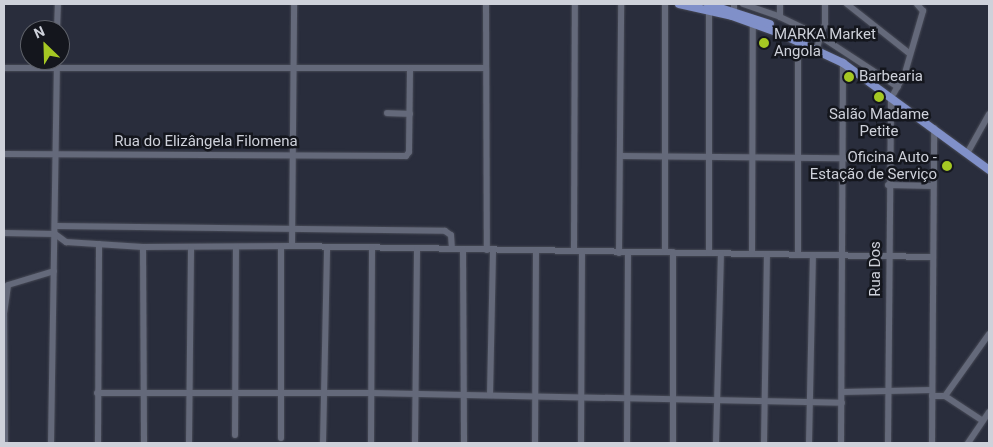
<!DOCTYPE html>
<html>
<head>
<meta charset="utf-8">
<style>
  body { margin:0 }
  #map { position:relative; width:993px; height:447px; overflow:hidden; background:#292d3c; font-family:Roboto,sans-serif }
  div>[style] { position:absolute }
  .roads { filter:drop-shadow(0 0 1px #474a56) drop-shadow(0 0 1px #474a56) }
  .minor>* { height:6px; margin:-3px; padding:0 3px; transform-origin:3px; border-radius:3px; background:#64697a }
  .major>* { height:8px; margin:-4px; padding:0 4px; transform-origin:4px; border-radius:4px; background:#8090c9 }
  .dots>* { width:14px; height:14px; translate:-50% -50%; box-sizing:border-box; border:2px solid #14161d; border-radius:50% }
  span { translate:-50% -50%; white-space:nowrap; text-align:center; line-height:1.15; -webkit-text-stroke:5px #14161d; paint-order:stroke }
  .poi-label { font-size:15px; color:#ced1da }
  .left { translate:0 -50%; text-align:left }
  .right { translate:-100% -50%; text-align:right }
  .street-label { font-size:15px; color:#ced1da }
  .frame { position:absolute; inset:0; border:5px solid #ced1da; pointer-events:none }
  .north { position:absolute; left:20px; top:20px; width:50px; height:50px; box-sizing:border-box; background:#14161d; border:1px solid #5e6169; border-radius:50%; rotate:336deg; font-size:14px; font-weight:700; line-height:20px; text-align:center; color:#ced1da }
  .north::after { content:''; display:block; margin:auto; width:18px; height:22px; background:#a5c823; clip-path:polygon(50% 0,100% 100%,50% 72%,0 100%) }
</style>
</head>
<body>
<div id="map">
  <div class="roads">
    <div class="minor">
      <i style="left:486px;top:4px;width:246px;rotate:89.8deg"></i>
      <i style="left:734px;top:4px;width:7px;rotate:90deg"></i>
      <i style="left:743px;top:4px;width:39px;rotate:19deg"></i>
      <i style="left:780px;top:17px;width:44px;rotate:25.4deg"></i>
      <i style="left:820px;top:36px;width:13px;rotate:-67deg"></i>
      <i style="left:825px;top:24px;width:20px;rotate:-90deg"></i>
      <i style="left:847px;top:4px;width:80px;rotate:38.4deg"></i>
      <i style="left:780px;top:17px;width:13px;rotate:-90deg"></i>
      <i style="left:57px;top:30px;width:26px;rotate:-88deg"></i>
      <i style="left:798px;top:41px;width:214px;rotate:90deg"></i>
      <i style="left:818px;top:45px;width:9px;rotate:-77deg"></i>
      <i style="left:820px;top:36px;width:93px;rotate:33.2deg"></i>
      <i style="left:4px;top:68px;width:482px"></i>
      <i style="left:894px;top:93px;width:23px;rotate:-61deg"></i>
      <i style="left:905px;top:73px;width:65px;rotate:-73.8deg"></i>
      <i style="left:923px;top:11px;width:9px;rotate:-131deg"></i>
      <i style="left:387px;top:113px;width:23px;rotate:2deg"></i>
      <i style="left:969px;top:150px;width:41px;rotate:-60.9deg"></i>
      <i style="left:4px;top:154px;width:402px;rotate:0.3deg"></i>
      <i style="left:406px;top:156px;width:5px;rotate:-53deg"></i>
      <i style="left:409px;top:152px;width:83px;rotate:-89.3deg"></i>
      <i style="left:621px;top:156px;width:267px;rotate:0.6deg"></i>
      <i style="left:888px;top:185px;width:45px;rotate:1.3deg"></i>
      <i style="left:56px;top:226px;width:389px;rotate:0.7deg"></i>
      <i style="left:445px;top:231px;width:7px;rotate:34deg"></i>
      <i style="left:451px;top:235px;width:14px;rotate:86deg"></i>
      <i style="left:4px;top:233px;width:51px;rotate:1.1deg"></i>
      <i style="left:55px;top:234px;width:14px;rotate:36deg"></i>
      <i style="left:66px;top:242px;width:77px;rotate:3.7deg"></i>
      <i style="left:143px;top:247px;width:149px;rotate:-0.4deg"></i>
      <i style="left:292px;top:246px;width:640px;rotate:0.98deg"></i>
      <i style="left:292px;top:246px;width:242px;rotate:-89.5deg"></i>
      <i style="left:143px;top:247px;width:196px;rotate:89.7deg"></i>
      <i style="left:281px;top:247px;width:191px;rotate:90deg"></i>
      <i style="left:463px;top:249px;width:194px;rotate:89.7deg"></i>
      <i style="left:574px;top:251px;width:247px;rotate:-89.8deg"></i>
      <i style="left:665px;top:252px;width:248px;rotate:-90deg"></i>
      <i style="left:619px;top:253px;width:249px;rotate:-89.5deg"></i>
      <i style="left:709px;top:253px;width:243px;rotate:-90deg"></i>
      <i style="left:752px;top:254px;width:230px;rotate:-89.8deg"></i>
      <i style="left:842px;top:392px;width:90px;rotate:-1.3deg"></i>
      <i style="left:97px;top:393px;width:275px"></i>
      <i style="left:372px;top:393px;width:470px;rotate:1.2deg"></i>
      <i style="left:490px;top:395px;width:145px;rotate:-88.8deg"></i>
      <i style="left:932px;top:396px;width:13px"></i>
      <i style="left:945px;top:396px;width:76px;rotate:-54.6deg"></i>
      <i style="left:945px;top:396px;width:45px;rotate:33.3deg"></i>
      <i style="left:235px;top:435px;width:188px;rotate:-89.7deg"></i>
      <i style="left:5px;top:443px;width:129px;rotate:-90.4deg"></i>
      <i style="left:4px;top:314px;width:29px;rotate:-82deg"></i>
      <i style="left:8px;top:285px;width:48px;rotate:-16.9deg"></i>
      <i style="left:51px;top:443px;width:383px;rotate:-89.1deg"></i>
      <i style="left:98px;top:443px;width:199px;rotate:-89.7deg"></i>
      <i style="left:189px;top:443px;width:196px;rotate:-89.4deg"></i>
      <i style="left:323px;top:443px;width:196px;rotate:-88.8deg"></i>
      <i style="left:371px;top:443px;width:195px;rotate:-89.7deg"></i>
      <i style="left:415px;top:443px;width:194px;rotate:-89.4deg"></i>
      <i style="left:535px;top:443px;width:192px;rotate:-89.7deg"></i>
      <i style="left:581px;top:443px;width:191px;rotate:-89.7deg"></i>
      <i style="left:627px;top:443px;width:190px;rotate:-89.7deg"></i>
      <i style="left:673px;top:443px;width:191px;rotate:-90deg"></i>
      <i style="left:716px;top:443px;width:189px;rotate:-88.5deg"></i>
      <i style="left:764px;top:443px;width:189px;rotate:-89.1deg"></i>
      <i style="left:809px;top:443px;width:188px;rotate:-88.8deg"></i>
      <i style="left:841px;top:443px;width:380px;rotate:-89.7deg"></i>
      <i style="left:888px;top:443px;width:347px;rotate:-89.5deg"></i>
      <i style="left:932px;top:443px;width:315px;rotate:-89.6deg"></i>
      <i style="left:968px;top:443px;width:37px;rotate:-56deg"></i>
    </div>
    <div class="major">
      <i style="left:679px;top:4px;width:54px;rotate:12.8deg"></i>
      <i style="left:732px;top:16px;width:50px;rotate:19.9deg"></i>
      <i style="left:779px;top:33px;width:71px;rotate:25.1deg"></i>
      <i style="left:843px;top:63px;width:181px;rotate:36.2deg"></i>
      <i style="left:708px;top:4px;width:65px;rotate:17.9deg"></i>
    </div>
  </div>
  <div class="dots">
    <i style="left:764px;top:43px;background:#a5c823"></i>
    <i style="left:849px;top:77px;background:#a5c823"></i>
    <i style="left:879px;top:97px;background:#a5c823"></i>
    <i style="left:947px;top:166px;background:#a5c823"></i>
  </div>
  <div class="poi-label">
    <span class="left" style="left:774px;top:43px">MARKA Market<br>Angola</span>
    <span class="left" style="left:859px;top:77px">Barbearia</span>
    <span style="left:879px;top:123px">Salão Madame<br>Petite</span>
    <span class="right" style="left:937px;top:166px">Oficina Auto -<br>Estação de Serviço</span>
  </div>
  <div class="street-label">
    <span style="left:206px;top:142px">Rua do Elizângela Filomena</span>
    <span style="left:876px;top:269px;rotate:-90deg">Rua Dos</span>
  </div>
  <div class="frame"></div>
  <div class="north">N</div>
</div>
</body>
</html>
